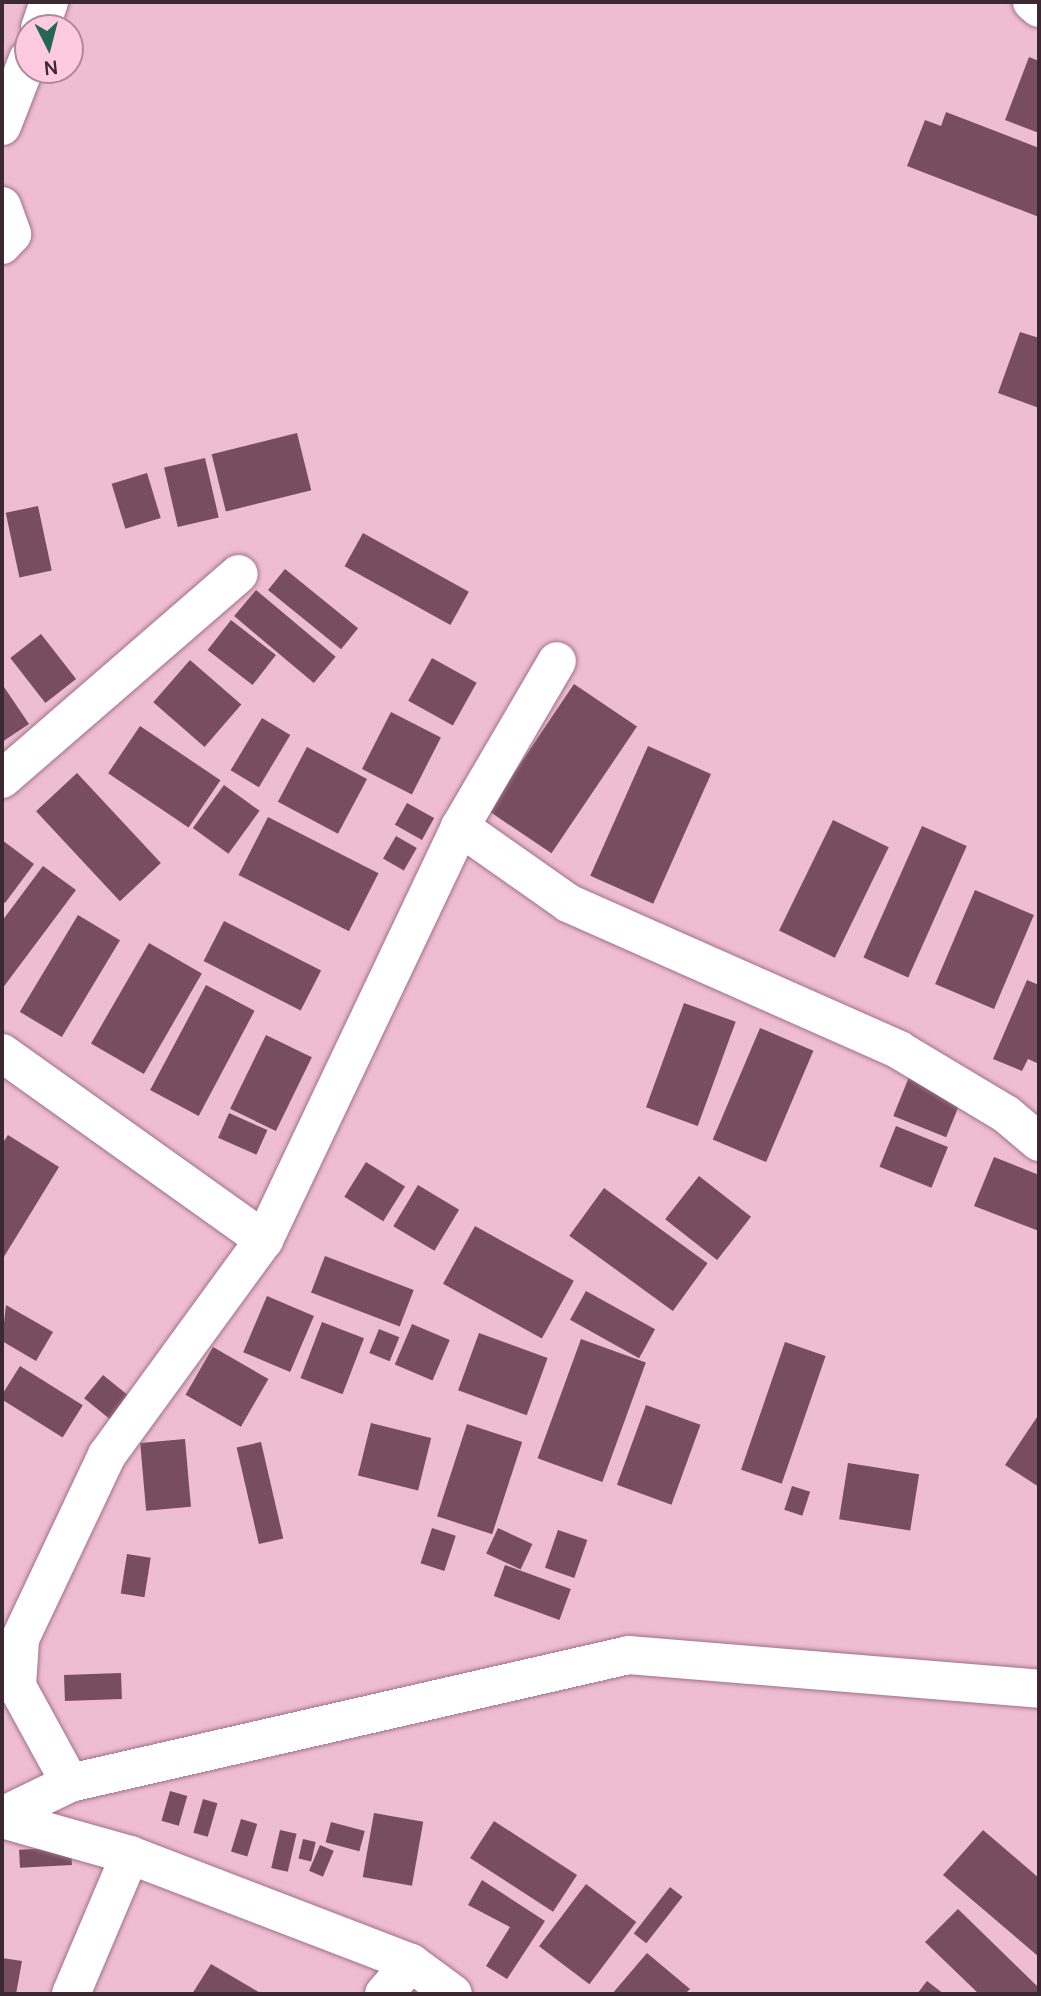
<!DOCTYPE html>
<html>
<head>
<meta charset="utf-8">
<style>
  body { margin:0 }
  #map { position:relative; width:1041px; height:1996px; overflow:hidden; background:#efbdd2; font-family:Manrope,sans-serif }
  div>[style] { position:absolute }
  .building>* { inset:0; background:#774d5f; transform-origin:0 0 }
  .roads { filter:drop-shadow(0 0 2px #9f7184) drop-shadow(0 0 2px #9f7184) }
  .minor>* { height:38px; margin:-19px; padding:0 19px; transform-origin:19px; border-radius:19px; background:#fff }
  span { translate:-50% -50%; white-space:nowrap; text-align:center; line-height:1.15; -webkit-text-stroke:7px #fdcadf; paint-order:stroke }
  .frame { position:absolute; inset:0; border:4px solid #3b2830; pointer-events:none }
  .north { position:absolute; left:14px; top:14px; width:70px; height:70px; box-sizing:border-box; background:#fdcadf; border:2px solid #af8999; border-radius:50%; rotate:174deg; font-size:19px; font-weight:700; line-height:28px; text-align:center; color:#3b2830 }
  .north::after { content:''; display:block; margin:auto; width:24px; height:32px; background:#256654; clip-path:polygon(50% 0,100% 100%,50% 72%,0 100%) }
</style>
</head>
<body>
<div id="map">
  <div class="building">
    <i style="clip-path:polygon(1029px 57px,1039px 61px,1039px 133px,1005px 120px)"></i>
    <i style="clip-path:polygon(946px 112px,1039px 148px,1039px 217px,907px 166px,925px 120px,941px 126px)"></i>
    <i style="clip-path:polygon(1020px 332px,1039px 338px,1039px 408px,998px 393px)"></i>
    <i style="left:297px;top:433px;width:59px;height:88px;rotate:76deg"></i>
    <i style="left:205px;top:458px;width:61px;height:42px;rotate:77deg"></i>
    <i style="left:147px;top:473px;width:47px;height:37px;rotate:73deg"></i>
    <i style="left:38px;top:506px;width:66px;height:33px;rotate:78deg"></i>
    <i style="left:363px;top:533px;width:121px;height:38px;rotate:29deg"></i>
    <i style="left:285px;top:569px;width:94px;height:27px;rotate:39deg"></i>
    <i style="left:256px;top:590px;width:104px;height:34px;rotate:40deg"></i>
    <i style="left:231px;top:620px;width:57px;height:38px;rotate:38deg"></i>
    <i style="left:41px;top:634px;width:57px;height:39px;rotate:52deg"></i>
    <i style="left:432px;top:658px;width:51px;height:49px;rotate:29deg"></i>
    <i style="left:190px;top:660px;width:68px;height:56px;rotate:41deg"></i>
    <i style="clip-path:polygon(2px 684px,29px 724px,2px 742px)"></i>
    <i style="left:574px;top:684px;width:76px;height:153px;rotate:34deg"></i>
    <i style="left:391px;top:712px;width:56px;height:64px;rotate:27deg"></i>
    <i style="left:262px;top:718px;width:33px;height:61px;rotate:31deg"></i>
    <i style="left:140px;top:726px;width:97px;height:57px;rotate:34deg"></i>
    <i style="left:648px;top:746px;width:69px;height:142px;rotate:24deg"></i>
    <i style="left:307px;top:747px;width:68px;height:62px;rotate:28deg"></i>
    <i style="left:77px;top:773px;width:123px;height:56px;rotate:47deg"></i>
    <i style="left:224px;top:785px;width:44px;height:53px;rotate:36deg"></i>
    <i style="left:407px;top:803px;width:31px;height:25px;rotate:29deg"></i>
    <i style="left:268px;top:817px;width:124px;height:65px;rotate:27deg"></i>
    <i style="left:833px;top:820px;width:62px;height:123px;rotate:26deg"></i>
    <i style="left:922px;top:826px;width:49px;height:144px;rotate:24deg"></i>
    <i style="left:396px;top:836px;width:24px;height:26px;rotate:30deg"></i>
    <i style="clip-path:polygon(2px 840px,34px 864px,5px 903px,2px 901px)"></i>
    <i style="clip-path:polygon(43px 866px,76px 890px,2px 989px,2px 921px)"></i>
    <i style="left:975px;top:890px;width:64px;height:102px;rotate:23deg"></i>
    <i style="left:78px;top:915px;width:49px;height:113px;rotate:31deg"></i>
    <i style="left:224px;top:921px;width:109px;height:45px;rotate:27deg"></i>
    <i style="left:149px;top:943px;width:61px;height:116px;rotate:30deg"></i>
    <i style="clip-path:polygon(1027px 980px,1039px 985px,1039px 1064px,1028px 1059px,1022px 1071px,993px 1059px)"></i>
    <i style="left:206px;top:985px;width:55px;height:119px;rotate:28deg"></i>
    <i style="left:684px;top:1003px;width:55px;height:111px;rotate:20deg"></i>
    <i style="left:760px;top:1028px;width:58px;height:121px;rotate:23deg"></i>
    <i style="left:266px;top:1035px;width:51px;height:82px;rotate:26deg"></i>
    <i style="left:909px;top:1077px;width:57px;height:42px;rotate:22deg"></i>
    <i style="left:229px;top:1113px;width:42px;height:27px;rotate:24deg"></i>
    <i style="left:896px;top:1126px;width:56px;height:44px;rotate:22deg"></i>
    <i style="clip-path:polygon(8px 1135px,59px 1167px,2px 1260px,2px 1144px)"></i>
    <i style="clip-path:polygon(994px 1157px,1039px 1175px,1039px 1231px,974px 1206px)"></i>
    <i style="left:366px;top:1162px;width:46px;height:41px;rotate:32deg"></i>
    <i style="left:699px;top:1176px;width:66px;height:55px;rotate:38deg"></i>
    <i style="left:418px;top:1185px;width:48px;height:48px;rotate:31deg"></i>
    <i style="left:604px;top:1188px;width:128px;height:59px;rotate:36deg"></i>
    <i style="left:475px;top:1226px;width:113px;height:66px;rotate:29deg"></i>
    <i style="left:325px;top:1256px;width:95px;height:39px;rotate:21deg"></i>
    <i style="left:586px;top:1291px;width:79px;height:33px;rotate:29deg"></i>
    <i style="left:267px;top:1296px;width:51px;height:61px;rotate:23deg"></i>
    <i style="clip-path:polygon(6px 1305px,53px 1332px,36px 1361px,2px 1341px)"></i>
    <i style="left:322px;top:1322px;width:45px;height:60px;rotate:21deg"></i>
    <i style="left:412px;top:1324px;width:41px;height:44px;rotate:23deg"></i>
    <i style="left:379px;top:1329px;width:22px;height:26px;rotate:22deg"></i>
    <i style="left:479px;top:1333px;width:73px;height:61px;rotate:20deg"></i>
    <i style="left:581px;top:1339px;width:69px;height:127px;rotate:20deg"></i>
    <i style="left:785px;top:1342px;width:43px;height:135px;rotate:19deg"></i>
    <i style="left:213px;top:1347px;width:64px;height:55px;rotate:30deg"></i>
    <i style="left:20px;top:1366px;width:74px;height:38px;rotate:32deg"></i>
    <i style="left:103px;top:1375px;width:35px;height:30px;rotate:39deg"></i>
    <i style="left:646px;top:1405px;width:58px;height:85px;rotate:20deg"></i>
    <i style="clip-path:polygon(1039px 1414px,1039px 1487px,1005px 1465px)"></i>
    <i style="left:371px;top:1423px;width:62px;height:54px;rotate:14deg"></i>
    <i style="left:467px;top:1424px;width:58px;height:97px;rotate:18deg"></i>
    <i style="left:185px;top:1439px;width:68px;height:45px;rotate:85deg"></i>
    <i style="left:261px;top:1442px;width:99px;height:25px;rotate:77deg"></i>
    <i style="left:848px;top:1463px;width:72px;height:57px;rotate:9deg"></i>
    <i style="left:792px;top:1486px;width:19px;height:25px;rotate:18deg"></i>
    <i style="left:432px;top:1528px;width:25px;height:37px;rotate:18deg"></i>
    <i style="left:498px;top:1528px;width:38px;height:28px;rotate:25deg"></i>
    <i style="left:558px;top:1530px;width:31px;height:40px;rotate:19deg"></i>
    <i style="left:127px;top:1554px;width:24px;height:40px;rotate:9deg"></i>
    <i style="left:505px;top:1565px;width:70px;height:33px;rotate:20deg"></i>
    <i style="left:121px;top:1673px;width:26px;height:57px;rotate:88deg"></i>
    <i style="left:170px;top:1791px;width:18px;height:31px;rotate:16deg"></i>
    <i style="left:203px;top:1799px;width:15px;height:35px;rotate:16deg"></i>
    <i style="left:374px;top:1813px;width:50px;height:65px;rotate:10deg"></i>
    <i style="left:241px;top:1819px;width:17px;height:34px;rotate:17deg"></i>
    <i style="left:494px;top:1821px;width:99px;height:44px;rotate:33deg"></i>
    <i style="left:331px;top:1822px;width:35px;height:21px;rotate:15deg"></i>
    <i style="left:280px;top:1830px;width:17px;height:39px;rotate:13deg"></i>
    <i style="clip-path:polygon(983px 1830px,1039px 1878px,1039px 1957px,943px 1875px)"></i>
    <i style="left:303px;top:1839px;width:13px;height:20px;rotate:13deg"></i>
    <i style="left:320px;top:1845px;width:15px;height:28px;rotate:23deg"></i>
    <i style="left:71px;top:1847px;width:18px;height:52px;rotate:87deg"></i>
    <i style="clip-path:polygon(482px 1880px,545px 1921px,507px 1979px,486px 1966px,510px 1927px,468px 1905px)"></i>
    <i style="left:586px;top:1884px;width:63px;height:78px;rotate:37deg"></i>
    <i style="left:670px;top:1887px;width:16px;height:59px;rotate:38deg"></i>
    <i style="clip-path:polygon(958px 1909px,1039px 1988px,1039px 1994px,979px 1994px,925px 1942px)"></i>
    <i style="clip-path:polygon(647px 1953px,690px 1989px,685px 1994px,612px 1994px)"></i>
    <i style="clip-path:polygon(2px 1958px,22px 1961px,16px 1994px,2px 1994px)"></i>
    <i style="clip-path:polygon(211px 1964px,262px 1994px,192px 1994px)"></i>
    <i style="clip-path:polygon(927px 1981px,944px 1994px,917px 1994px)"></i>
  </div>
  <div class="roads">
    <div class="minor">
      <i style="left:1032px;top:2px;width:9px;rotate:41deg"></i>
      <i style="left:40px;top:28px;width:28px;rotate:-71deg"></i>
      <i style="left:2px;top:126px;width:72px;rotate:-68.8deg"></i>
      <i style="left:2px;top:206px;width:30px;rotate:70deg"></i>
      <i style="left:12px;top:234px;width:15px;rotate:132deg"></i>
      <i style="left:2px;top:779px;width:313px;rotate:-40.9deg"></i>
      <i style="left:460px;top:827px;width:132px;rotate:35.1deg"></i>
      <i style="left:568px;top:903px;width:362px;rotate:23.9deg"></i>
      <i style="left:899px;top:1050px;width:125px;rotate:30.9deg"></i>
      <i style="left:1006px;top:1114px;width:43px;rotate:40.3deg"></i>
      <i style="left:2px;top:1053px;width:322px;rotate:35.5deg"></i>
      <i style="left:70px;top:1783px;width:111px;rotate:-118.7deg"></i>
      <i style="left:17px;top:1686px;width:47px;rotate:-86.3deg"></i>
      <i style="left:20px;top:1639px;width:204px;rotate:-64.7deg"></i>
      <i style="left:107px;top:1455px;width:266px;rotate:-53.9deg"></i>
      <i style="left:264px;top:1240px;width:457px;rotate:-64.6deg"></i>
      <i style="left:460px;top:827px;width:192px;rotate:-59.7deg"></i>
      <i style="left:2px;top:1816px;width:76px;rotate:-25.9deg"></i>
      <i style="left:70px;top:1783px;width:573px;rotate:-12.9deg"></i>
      <i style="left:629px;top:1655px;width:411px;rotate:4.7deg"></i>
      <i style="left:2px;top:1819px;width:133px;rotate:15.7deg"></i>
      <i style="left:130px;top:1855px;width:301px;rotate:21deg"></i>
      <i style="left:411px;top:1963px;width:52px;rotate:36.4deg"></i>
      <i style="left:71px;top:1994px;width:151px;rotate:-67deg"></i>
      <i style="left:384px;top:1994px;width:41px;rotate:-48.9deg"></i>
    </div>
  </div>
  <div class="frame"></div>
  <div class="north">N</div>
</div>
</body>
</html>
